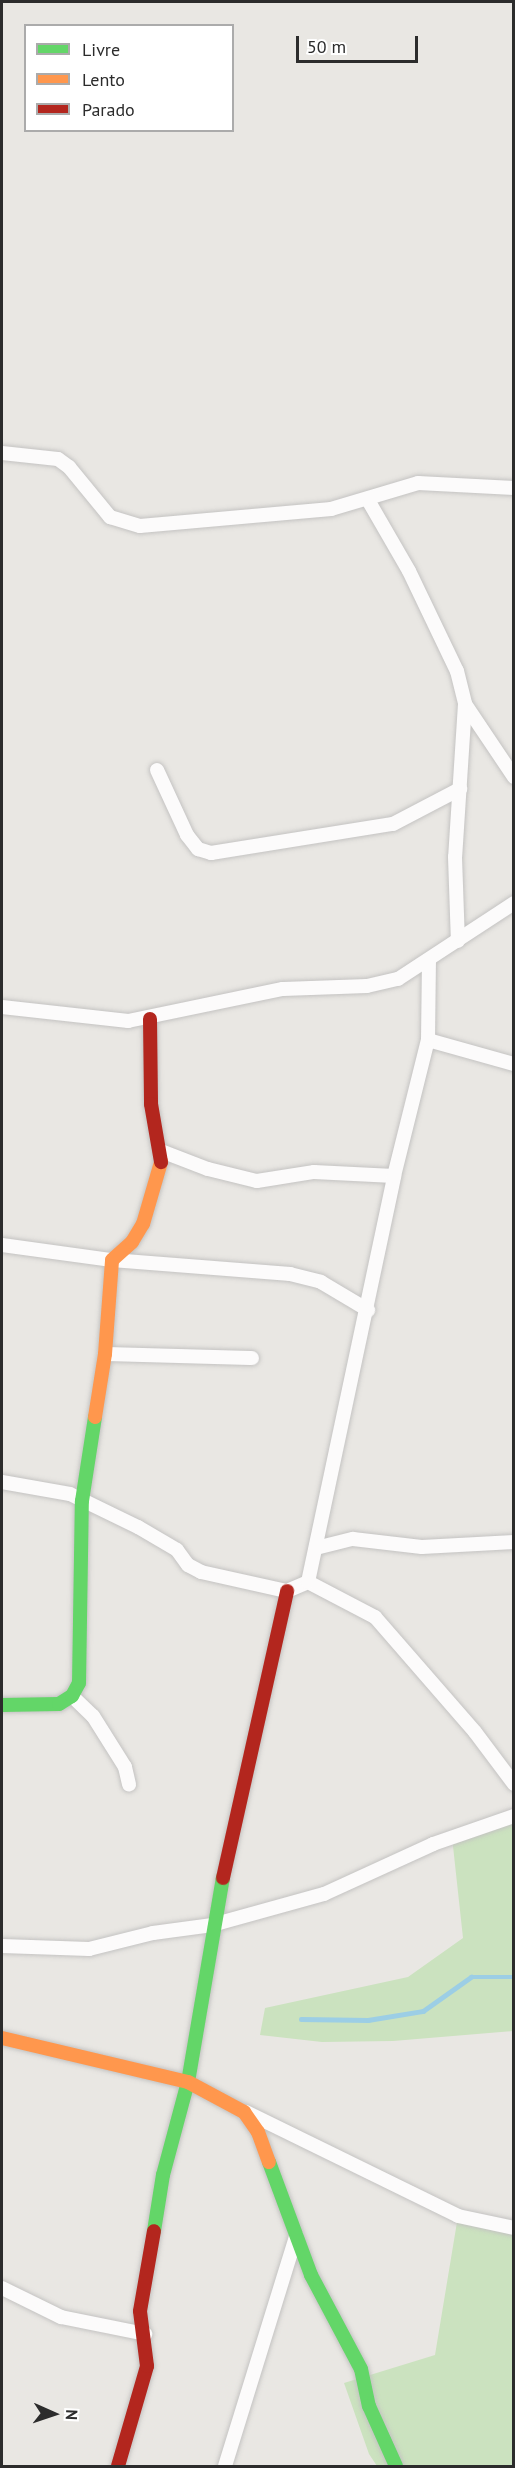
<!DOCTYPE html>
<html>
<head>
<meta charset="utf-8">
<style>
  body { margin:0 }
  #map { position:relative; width:515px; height:2468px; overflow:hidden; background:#e9e7e3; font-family:"PT Sans",sans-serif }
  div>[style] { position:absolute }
  .green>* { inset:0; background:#cbe2bf }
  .stream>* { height:4.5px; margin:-2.25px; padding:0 2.25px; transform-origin:2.25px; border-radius:2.25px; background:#9ccee5 }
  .roads { filter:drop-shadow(0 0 2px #c4c3c2) drop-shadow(0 0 2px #c4c3c2) }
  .street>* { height:14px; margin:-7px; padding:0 7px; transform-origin:7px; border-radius:7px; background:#fcfbfb }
  .fast>* { height:14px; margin:-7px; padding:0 7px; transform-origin:7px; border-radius:7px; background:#63d668 }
  .slow>* { height:14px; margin:-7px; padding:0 7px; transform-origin:7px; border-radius:7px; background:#ff974d }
  .jam>* { height:14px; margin:-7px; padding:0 7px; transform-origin:7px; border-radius:7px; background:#b3261e }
  span { translate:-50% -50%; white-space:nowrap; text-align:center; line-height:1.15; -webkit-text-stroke:4.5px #fff; paint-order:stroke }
  .frame { position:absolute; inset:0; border:3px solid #2c2c2c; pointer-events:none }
  .legend { position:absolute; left:24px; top:24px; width:210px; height:108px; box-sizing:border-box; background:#fff; border:2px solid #ababab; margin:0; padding:8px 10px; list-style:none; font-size:18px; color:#2c2c2c }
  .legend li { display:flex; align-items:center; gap:12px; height:30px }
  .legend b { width:30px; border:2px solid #ababab }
  .north { position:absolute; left:24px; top:2384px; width:60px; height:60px; -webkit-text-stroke:4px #fff; paint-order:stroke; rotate:93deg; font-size:16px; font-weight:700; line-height:24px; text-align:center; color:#2c2c2c }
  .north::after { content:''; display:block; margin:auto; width:21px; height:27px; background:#2c2c2c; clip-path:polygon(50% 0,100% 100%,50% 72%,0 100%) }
  .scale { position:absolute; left:296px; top:36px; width:122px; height:27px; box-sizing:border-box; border:3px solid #2c2c2c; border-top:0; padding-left:8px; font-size:18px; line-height:21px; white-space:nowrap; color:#2c2c2c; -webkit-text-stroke:4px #fff; paint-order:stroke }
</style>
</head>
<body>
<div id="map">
  <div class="green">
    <i style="clip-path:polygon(513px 1816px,513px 2031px,393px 2041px,322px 2042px,260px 2035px,265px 2008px,408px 1977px,463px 1938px,452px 1837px)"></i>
    <i style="clip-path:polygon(458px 2216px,513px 2220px,513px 2466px,377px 2466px,369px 2454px,344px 2383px,435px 2355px)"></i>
  </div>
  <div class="stream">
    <i style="left:301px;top:2019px;width:67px;rotate:0.9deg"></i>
    <i style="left:368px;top:2020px;width:56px;rotate:-9.3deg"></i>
    <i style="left:423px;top:2011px;width:59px;rotate:-35.3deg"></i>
    <i style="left:471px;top:1977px;width:43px"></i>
  </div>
  <div class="roads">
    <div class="street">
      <i style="left:2px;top:453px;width:56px;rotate:6.1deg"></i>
      <i style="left:58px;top:459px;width:14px;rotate:36deg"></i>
      <i style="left:69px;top:467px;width:65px;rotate:50.6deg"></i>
      <i style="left:110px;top:517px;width:31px;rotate:17deg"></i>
      <i style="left:140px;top:526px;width:192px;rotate:-5.1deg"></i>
      <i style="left:331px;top:509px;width:91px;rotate:-16.6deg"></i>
      <i style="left:418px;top:483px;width:96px;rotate:3deg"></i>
      <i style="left:368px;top:500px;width:82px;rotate:60deg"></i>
      <i style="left:409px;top:571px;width:111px;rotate:64.4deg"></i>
      <i style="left:457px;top:671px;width:34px;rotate:76deg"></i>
      <i style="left:465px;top:704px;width:153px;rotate:93.7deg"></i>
      <i style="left:455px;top:857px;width:84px;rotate:88deg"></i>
      <i style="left:465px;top:704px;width:88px;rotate:56.1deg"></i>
      <i style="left:157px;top:770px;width:72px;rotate:65.2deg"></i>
      <i style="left:187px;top:835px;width:18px;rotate:52deg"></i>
      <i style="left:198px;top:849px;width:14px;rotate:17deg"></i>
      <i style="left:211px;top:853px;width:184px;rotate:-9.1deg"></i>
      <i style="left:393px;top:824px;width:76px;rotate:-27.6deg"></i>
      <i style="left:2px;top:1007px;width:127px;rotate:6.3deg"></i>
      <i style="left:128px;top:1021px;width:158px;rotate:-11.7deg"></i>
      <i style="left:283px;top:989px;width:84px;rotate:-2deg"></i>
      <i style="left:367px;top:986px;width:32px;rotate:-13deg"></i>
      <i style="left:398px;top:979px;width:139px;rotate:-33.2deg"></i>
      <i style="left:428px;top:1040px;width:89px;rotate:15.6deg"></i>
      <i style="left:161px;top:1151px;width:50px;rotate:21deg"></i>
      <i style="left:208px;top:1169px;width:50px;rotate:13.8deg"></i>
      <i style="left:257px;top:1181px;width:58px;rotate:-9deg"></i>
      <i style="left:314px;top:1172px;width:80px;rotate:2.9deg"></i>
      <i style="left:2px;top:1245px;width:111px;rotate:7.8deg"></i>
      <i style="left:112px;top:1260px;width:179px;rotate:4.5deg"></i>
      <i style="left:290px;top:1274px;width:32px;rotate:14deg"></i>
      <i style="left:321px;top:1282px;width:55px;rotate:30.8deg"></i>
      <i style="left:105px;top:1354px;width:147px;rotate:1.6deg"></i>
      <i style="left:2px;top:1482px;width:69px;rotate:10deg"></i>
      <i style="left:70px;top:1494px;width:76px;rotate:25.9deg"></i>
      <i style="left:138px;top:1527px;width:45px;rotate:30.5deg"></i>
      <i style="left:177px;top:1550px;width:19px;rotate:54deg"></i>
      <i style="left:188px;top:1565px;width:15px;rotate:28deg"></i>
      <i style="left:201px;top:1572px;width:88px;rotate:12.5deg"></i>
      <i style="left:287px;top:1591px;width:23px;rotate:-23deg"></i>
      <i style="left:308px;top:1582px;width:76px;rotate:27.6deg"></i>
      <i style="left:375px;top:1617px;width:152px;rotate:49deg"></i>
      <i style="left:475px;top:1732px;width:65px;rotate:53.1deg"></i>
      <i style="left:316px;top:1548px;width:38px;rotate:-14deg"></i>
      <i style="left:353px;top:1539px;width:69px;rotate:6.6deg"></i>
      <i style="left:422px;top:1547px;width:92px;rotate:-3.1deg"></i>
      <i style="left:308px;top:1582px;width:415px;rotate:-78deg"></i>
      <i style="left:394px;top:1176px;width:140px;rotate:-76deg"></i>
      <i style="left:428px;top:1040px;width:78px;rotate:-89.3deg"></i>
      <i style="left:72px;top:1696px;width:29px;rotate:44deg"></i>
      <i style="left:93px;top:1716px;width:60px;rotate:57.9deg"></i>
      <i style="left:125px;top:1767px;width:18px;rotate:77deg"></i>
      <i style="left:2px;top:1946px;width:87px;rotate:2deg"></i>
      <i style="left:89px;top:1949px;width:66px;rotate:-14deg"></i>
      <i style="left:153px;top:1933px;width:60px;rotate:-7.7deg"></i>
      <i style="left:212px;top:1925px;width:116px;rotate:-15.5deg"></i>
      <i style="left:324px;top:1894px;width:120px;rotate:-24.6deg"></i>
      <i style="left:433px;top:1844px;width:86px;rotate:-19.1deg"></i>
      <i style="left:246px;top:2112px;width:236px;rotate:26.1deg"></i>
      <i style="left:458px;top:2216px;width:57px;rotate:12.1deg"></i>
      <i style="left:2px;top:2288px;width:66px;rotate:26.2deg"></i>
      <i style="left:61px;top:2317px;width:86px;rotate:11.4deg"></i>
      <i style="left:225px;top:2466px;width:241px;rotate:-72.8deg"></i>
    </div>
    <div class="fast">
      <i style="left:2px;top:1705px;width:57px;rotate:-1deg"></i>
      <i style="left:59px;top:1704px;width:15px;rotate:-32deg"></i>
      <i style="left:72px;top:1696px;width:15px;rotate:-62deg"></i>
      <i style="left:79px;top:1683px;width:182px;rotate:-89.1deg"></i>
      <i style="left:82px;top:1501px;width:85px;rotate:-81.2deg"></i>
      <i style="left:269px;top:2162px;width:121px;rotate:69.6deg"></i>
      <i style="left:311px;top:2275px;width:106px;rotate:62deg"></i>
      <i style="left:361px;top:2369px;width:38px;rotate:78deg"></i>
      <i style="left:369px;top:2406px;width:66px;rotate:65.8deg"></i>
      <i style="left:154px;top:2231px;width:57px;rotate:-80.9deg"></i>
      <i style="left:163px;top:2175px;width:96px;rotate:-75deg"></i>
      <i style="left:188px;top:2082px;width:207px;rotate:-80.3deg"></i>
    </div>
    <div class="slow">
      <i style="left:95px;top:1417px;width:64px;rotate:-81deg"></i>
      <i style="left:105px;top:1354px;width:94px;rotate:-85.7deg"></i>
      <i style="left:112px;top:1260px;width:27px;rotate:-42deg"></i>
      <i style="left:132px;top:1242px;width:21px;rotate:-59deg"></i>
      <i style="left:143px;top:1224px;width:65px;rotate:-73.8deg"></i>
      <i style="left:2px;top:2038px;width:191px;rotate:13.3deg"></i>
      <i style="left:188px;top:2082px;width:64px;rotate:28.2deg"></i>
      <i style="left:244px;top:2112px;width:24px;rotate:55deg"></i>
      <i style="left:258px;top:2132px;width:32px;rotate:70deg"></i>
    </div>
    <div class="jam">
      <i style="left:150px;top:1019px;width:85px;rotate:89.3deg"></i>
      <i style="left:151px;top:1104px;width:59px;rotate:80.2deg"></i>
      <i style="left:223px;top:1878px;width:294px;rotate:-77.4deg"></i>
      <i style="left:118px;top:2466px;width:104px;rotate:-73.8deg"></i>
      <i style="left:147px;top:2366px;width:55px;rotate:-97.3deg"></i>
      <i style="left:140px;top:2311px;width:81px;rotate:-80.1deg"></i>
    </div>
  </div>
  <div class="frame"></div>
  <ul class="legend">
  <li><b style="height:8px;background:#63d668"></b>Livre</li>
  <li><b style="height:8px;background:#ff974d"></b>Lento</li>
  <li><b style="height:8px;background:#b3261e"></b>Parado</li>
  </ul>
  <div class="north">N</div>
  <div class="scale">50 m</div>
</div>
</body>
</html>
